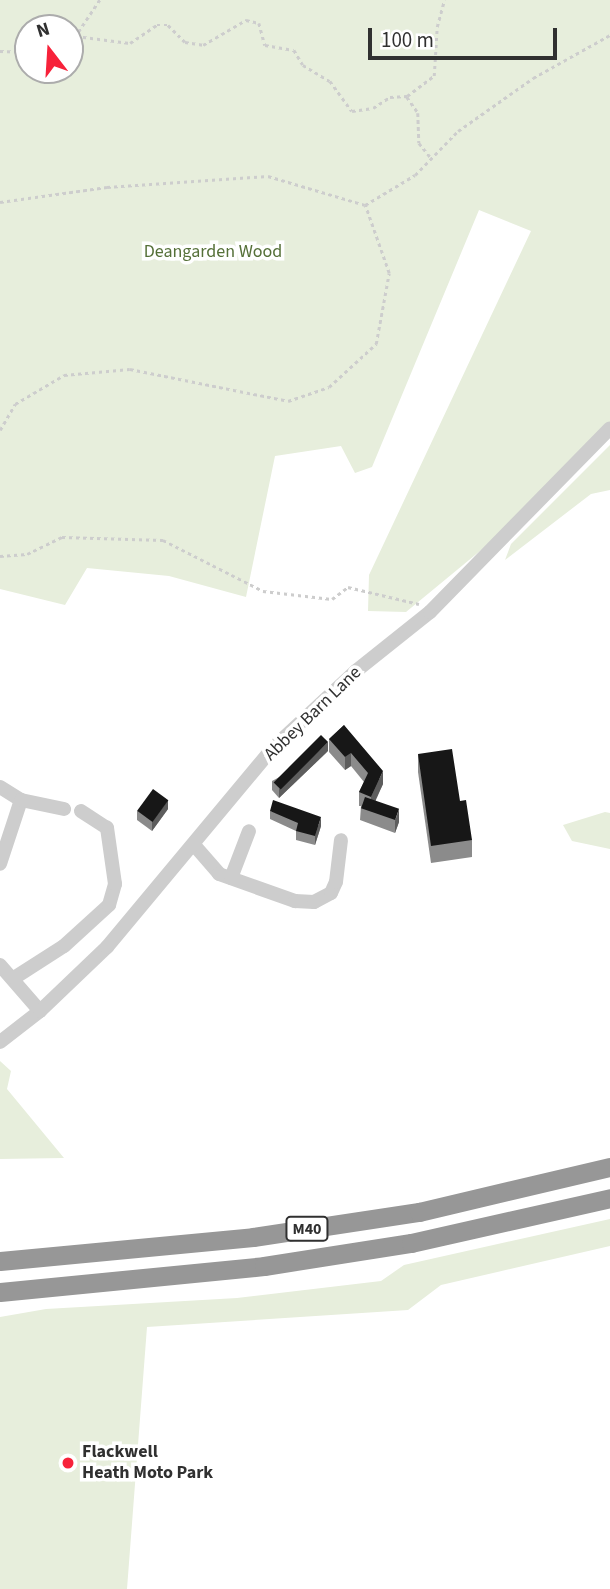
<!DOCTYPE html>
<html>
<head>
<meta charset="utf-8">
<style>
  body { margin:0 }
  #map { position:relative; width:610px; height:1589px; overflow:hidden; background:#fff; font-family:"Source Sans 3",sans-serif }
  div>[style] { position:absolute }
  .green>* { inset:0; background:#e7eedc }
  .path>* { height:2.5px; margin-top:-1.25px; transform-origin:0; background:repeating-linear-gradient(90deg,#cdcdcd 0 3.5px,transparent 0 7px) }
  .minor>* { height:14px; margin:-7px; padding:0 7px; transform-origin:7px; border-radius:7px; background:#cdcdcd }
  .highway>* { height:19px; margin:-9.5px; padding:0 9.5px; transform-origin:9.5px; border-radius:9.5px; background:#979797 }
  .wall>* { inset:0; background:#8b8b8b }
  .shaded-wall>* { inset:0; background:#5d5d5d }
  .building>* { inset:0; background:#171717; transform-origin:0 0 }
  .dots>* { width:19px; height:19px; translate:-50% -50%; box-sizing:border-box; border:4px solid #fff; border-radius:50% }
  span { translate:-50% -50%; white-space:nowrap; text-align:center; line-height:1.15; -webkit-text-stroke:7px #fff; paint-order:stroke }
  .shield-label span { padding:2px 5px; background:#fff; border:2px solid; border-radius:5px; -webkit-text-stroke-width:0 }
  .shield-label { font-size:16px; color:#303030; font-weight:700 }
  .park-label { font-size:18px; color:#557038 }
  .street-label { font-size:18px; color:#303030 }
  .poi-label { font-size:18px; color:#303030; font-weight:700 }
  .left { translate:0 -50%; text-align:left }
  .north { position:absolute; left:14px; top:14px; width:70px; height:70px; box-sizing:border-box; background:#fff; border:2px solid #acacac; border-radius:50%; rotate:343deg; font-size:19px; font-weight:700; line-height:28px; text-align:center; color:#303030 }
  .north::after { content:''; display:block; margin:auto; width:24px; height:32px; background:#f7223a; clip-path:polygon(50% 0,100% 100%,50% 72%,0 100%) }
  .scale { position:absolute; left:368px; top:28px; width:189px; height:32px; box-sizing:border-box; border:4px solid #303030; border-top:0; padding-left:9px; font-size:21px; line-height:24px; white-space:nowrap; color:#303030; -webkit-text-stroke:5px #fff; paint-order:stroke }
</style>
</head>
<body>
<div id="map">
  <div class="green">
    <i style="clip-path:polygon(evenodd,0 0,610px 0,610px 427px,514px 523px,406px 612px,368px 611px,369px 575px,531px 231px,479px 210px,372px 467px,355px 473px,341px 446px,275px 456px,246px 597px,169px 576px,87px 568px,65px 605px,0 589px,0 0,28px 28px,70px 28px,70px 70px,28px 70px,28px 28px)"></i>
    <i style="clip-path:polygon(610px 445px,610px 490px,591px 494px,505px 560px,511px 544px)"></i>
    <i style="clip-path:polygon(605px 812px,610px 813px,610px 849px,572px 841px,563px 825px)"></i>
    <i style="clip-path:polygon(0 1061px,11px 1071px,7px 1089px,64px 1158px,0 1159px)"></i>
    <i style="clip-path:polygon(610px 1219px,610px 1246px,441px 1285px,408px 1310px,147px 1327px,127px 1589px,0 1589px,0 1317px,46px 1309px,237px 1298px,381px 1281px,404px 1265px)"></i>
  </div>
  <div class="path">
    <i style="left:100px;top:0;width:43px;rotate:123.7deg"></i>
    <i style="left:76px;top:36px;width:54px;rotate:7.4deg"></i>
    <i style="left:130px;top:43px;width:32px;rotate:-34deg"></i>
    <i style="left:157px;top:25px;width:11px"></i>
    <i style="left:168px;top:25px;width:24px;rotate:45deg"></i>
    <i style="left:185px;top:42px;width:18px;rotate:9deg"></i>
    <i style="left:203px;top:45px;width:50px;rotate:-30.2deg"></i>
    <i style="left:246px;top:20px;width:13px;rotate:13deg"></i>
    <i style="left:259px;top:23px;width:23px;rotate:75deg"></i>
    <i style="left:265px;top:45px;width:29px;rotate:10deg"></i>
    <i style="left:294px;top:50px;width:17px;rotate:59deg"></i>
    <i style="left:303px;top:65px;width:31px;rotate:31deg"></i>
    <i style="left:330px;top:81px;width:37px;rotate:54deg"></i>
    <i style="left:352px;top:111px;width:21px;rotate:-8deg"></i>
    <i style="left:373px;top:108px;width:20px;rotate:-33deg"></i>
    <i style="left:390px;top:97px;width:17px;rotate:-3deg"></i>
    <i style="left:407px;top:96px;width:34px;rotate:-37deg"></i>
    <i style="left:434px;top:76px;width:49px;rotate:-86.5deg"></i>
    <i style="left:437px;top:27px;width:28px;rotate:-75deg"></i>
    <i style="left:70px;top:43px;width:9px;rotate:-49deg"></i>
    <i style="left:0;top:51px;width:28px;rotate:2deg"></i>
    <i style="left:407px;top:97px;width:19px;rotate:55deg"></i>
    <i style="left:418px;top:113px;width:30px;rotate:88deg"></i>
    <i style="left:419px;top:143px;width:21px;rotate:51deg"></i>
    <i style="left:0;top:202px;width:108px;rotate:-8deg"></i>
    <i style="left:107px;top:187px;width:161px;rotate:-3.9deg"></i>
    <i style="left:268px;top:176px;width:101px;rotate:16.6deg"></i>
    <i style="left:365px;top:205px;width:58px;rotate:-31deg"></i>
    <i style="left:415px;top:175px;width:62px;rotate:-45.7deg"></i>
    <i style="left:458px;top:131px;width:92px;rotate:-35.2deg"></i>
    <i style="left:533px;top:78px;width:88px;rotate:-29.2deg"></i>
    <i style="left:0;top:430px;width:30px;rotate:-60deg"></i>
    <i style="left:15px;top:404px;width:57px;rotate:-30.6deg"></i>
    <i style="left:64px;top:375px;width:66px;rotate:-5.2deg"></i>
    <i style="left:130px;top:369px;width:161px;rotate:11.4deg"></i>
    <i style="left:288px;top:401px;width:43px;rotate:-18.9deg"></i>
    <i style="left:329px;top:387px;width:64px;rotate:-42.5deg"></i>
    <i style="left:376px;top:344px;width:72px;rotate:-79.6deg"></i>
    <i style="left:389px;top:273px;width:72px;rotate:-109.4deg"></i>
    <i style="left:0;top:556px;width:27px;rotate:-4deg"></i>
    <i style="left:27px;top:554px;width:39px;rotate:-26deg"></i>
    <i style="left:62px;top:537px;width:101px;rotate:1.7deg"></i>
    <i style="left:163px;top:540px;width:112px;rotate:27deg"></i>
    <i style="left:263px;top:591px;width:69px;rotate:6.6deg"></i>
    <i style="left:332px;top:599px;width:20px;rotate:-37deg"></i>
    <i style="left:348px;top:587px;width:73px;rotate:13.5deg"></i>
  </div>
  <div class="minor">
    <i style="left:0;top:787px;width:25px;rotate:32deg"></i>
    <i style="left:21px;top:800px;width:67px;rotate:108.2deg"></i>
    <i style="left:21px;top:800px;width:44px;rotate:11.8deg"></i>
    <i style="left:195px;top:846px;width:37px;rotate:49deg"></i>
    <i style="left:219px;top:874px;width:81px;rotate:19.6deg"></i>
    <i style="left:295px;top:901px;width:19px;rotate:3deg"></i>
    <i style="left:314px;top:902px;width:19px;rotate:-28deg"></i>
    <i style="left:331px;top:893px;width:12px;rotate:-66deg"></i>
    <i style="left:336px;top:882px;width:42px;rotate:-83.2deg"></i>
    <i style="left:231px;top:878px;width:50px;rotate:-69deg"></i>
    <i style="left:0;top:965px;width:61px;rotate:49deg"></i>
    <i style="left:14px;top:978px;width:59px;rotate:-32.6deg"></i>
    <i style="left:64px;top:946px;width:61px;rotate:-42.3deg"></i>
    <i style="left:109px;top:905px;width:22px;rotate:-74deg"></i>
    <i style="left:115px;top:884px;width:57px;rotate:-98.1deg"></i>
    <i style="left:107px;top:828px;width:31px;rotate:-147deg"></i>
    <i style="left:0;top:1042px;width:51px;rotate:-37.8deg"></i>
    <i style="left:40px;top:1011px;width:93px;rotate:-43.7deg"></i>
    <i style="left:107px;top:947px;width:259px;rotate:-50.2deg"></i>
    <i style="left:273px;top:748px;width:113px;rotate:-42.9deg"></i>
    <i style="left:356px;top:671px;width:95px;rotate:-38.6deg"></i>
    <i style="left:430px;top:612px;width:257px;rotate:-45.6deg"></i>
  </div>
  <div class="highway">
    <i style="left:0;top:1261px;width:254px;rotate:-5.4deg"></i>
    <i style="left:253px;top:1237px;width:168px;rotate:-8.6deg"></i>
    <i style="left:419px;top:1212px;width:196px;rotate:-13.3deg"></i>
    <i style="left:0;top:1292px;width:265px;rotate:-5.6deg"></i>
    <i style="left:264px;top:1266px;width:149px;rotate:-8.9deg"></i>
    <i style="left:411px;top:1243px;width:204px;rotate:-12.7deg"></i>
  </div>
  <div class="wall">
    <i style="clip-path:polygon(344px 725px,383px 784px,375px 800px,399px 822px,395px 833px,360px 820px,361px 806px,359px 806px,359px 792px,364px 782px,351px 766px,345px 770px,329px 752px,329px 739px)"></i>
    <i style="clip-path:polygon(328px 751px,279px 798px,272px 790px,272px 781px)"></i>
    <i style="clip-path:polygon(418px 754px,472px 840px,472px 857px,431px 863px,418px 772px)"></i>
    <i style="clip-path:polygon(168px 809px,152px 831px,137px 820px,137px 811px)"></i>
    <i style="clip-path:polygon(270px 811px,321px 826px,315px 845px,296px 840px,296px 831px,270px 819px)"></i>
  </div>
  <div class="shaded-wall">
    <i style="clip-path:polygon(328px 742px,328px 751px,279px 798px,279px 789px)"></i>
    <i style="clip-path:polygon(351px 753px,351px 766px,345px 770px,345px 757px)"></i>
    <i style="clip-path:polygon(383px 771px,383px 784px,371px 811px,371px 797px)"></i>
    <i style="clip-path:polygon(168px 800px,168px 809px,152px 831px,152px 822px)"></i>
    <i style="clip-path:polygon(399px 809px,399px 822px,395px 833px,395px 821px)"></i>
    <i style="clip-path:polygon(321px 817px,321px 826px,315px 845px,315px 836px)"></i>
  </div>
  <div class="building">
    <i style="clip-path:polygon(344px 725px,383px 771px,371px 797px,359px 792px,368px 773px,351px 753px,345px 757px,329px 739px)"></i>
    <i style="left:321px;top:735px;width:10px;height:67px;rotate:45deg"></i>
    <i style="clip-path:polygon(452px 749px,460px 801px,466px 800px,472px 840px,431px 846px,418px 754px)"></i>
    <i style="left:153px;top:789px;width:19px;height:27px;rotate:36deg"></i>
    <i style="left:365px;top:797px;width:36px;height:12px;rotate:19deg"></i>
    <i style="clip-path:polygon(273px 800px,321px 817px,315px 836px,296px 831px,298px 823px,270px 811px)"></i>
  </div>
  <div class="dots">
    <i style="left:68px;top:1463px;background:#f7223a"></i>
  </div>
  <div class="shield-label">
    <span style="left:307px;top:1229px">M40</span>
  </div>
  <div class="park-label">
    <span style="left:213px;top:252px">Deangarden Wood</span>
  </div>
  <div class="street-label">
    <span style="left:313px;top:714px;rotate:-44deg">Abbey Barn Lane</span>
  </div>
  <div class="poi-label">
    <span class="left" style="left:82px;top:1463px">Flackwell<br>Heath Moto Park</span>
  </div>
  <div class="north">N</div>
  <div class="scale">100 m</div>
</div>
</body>
</html>
